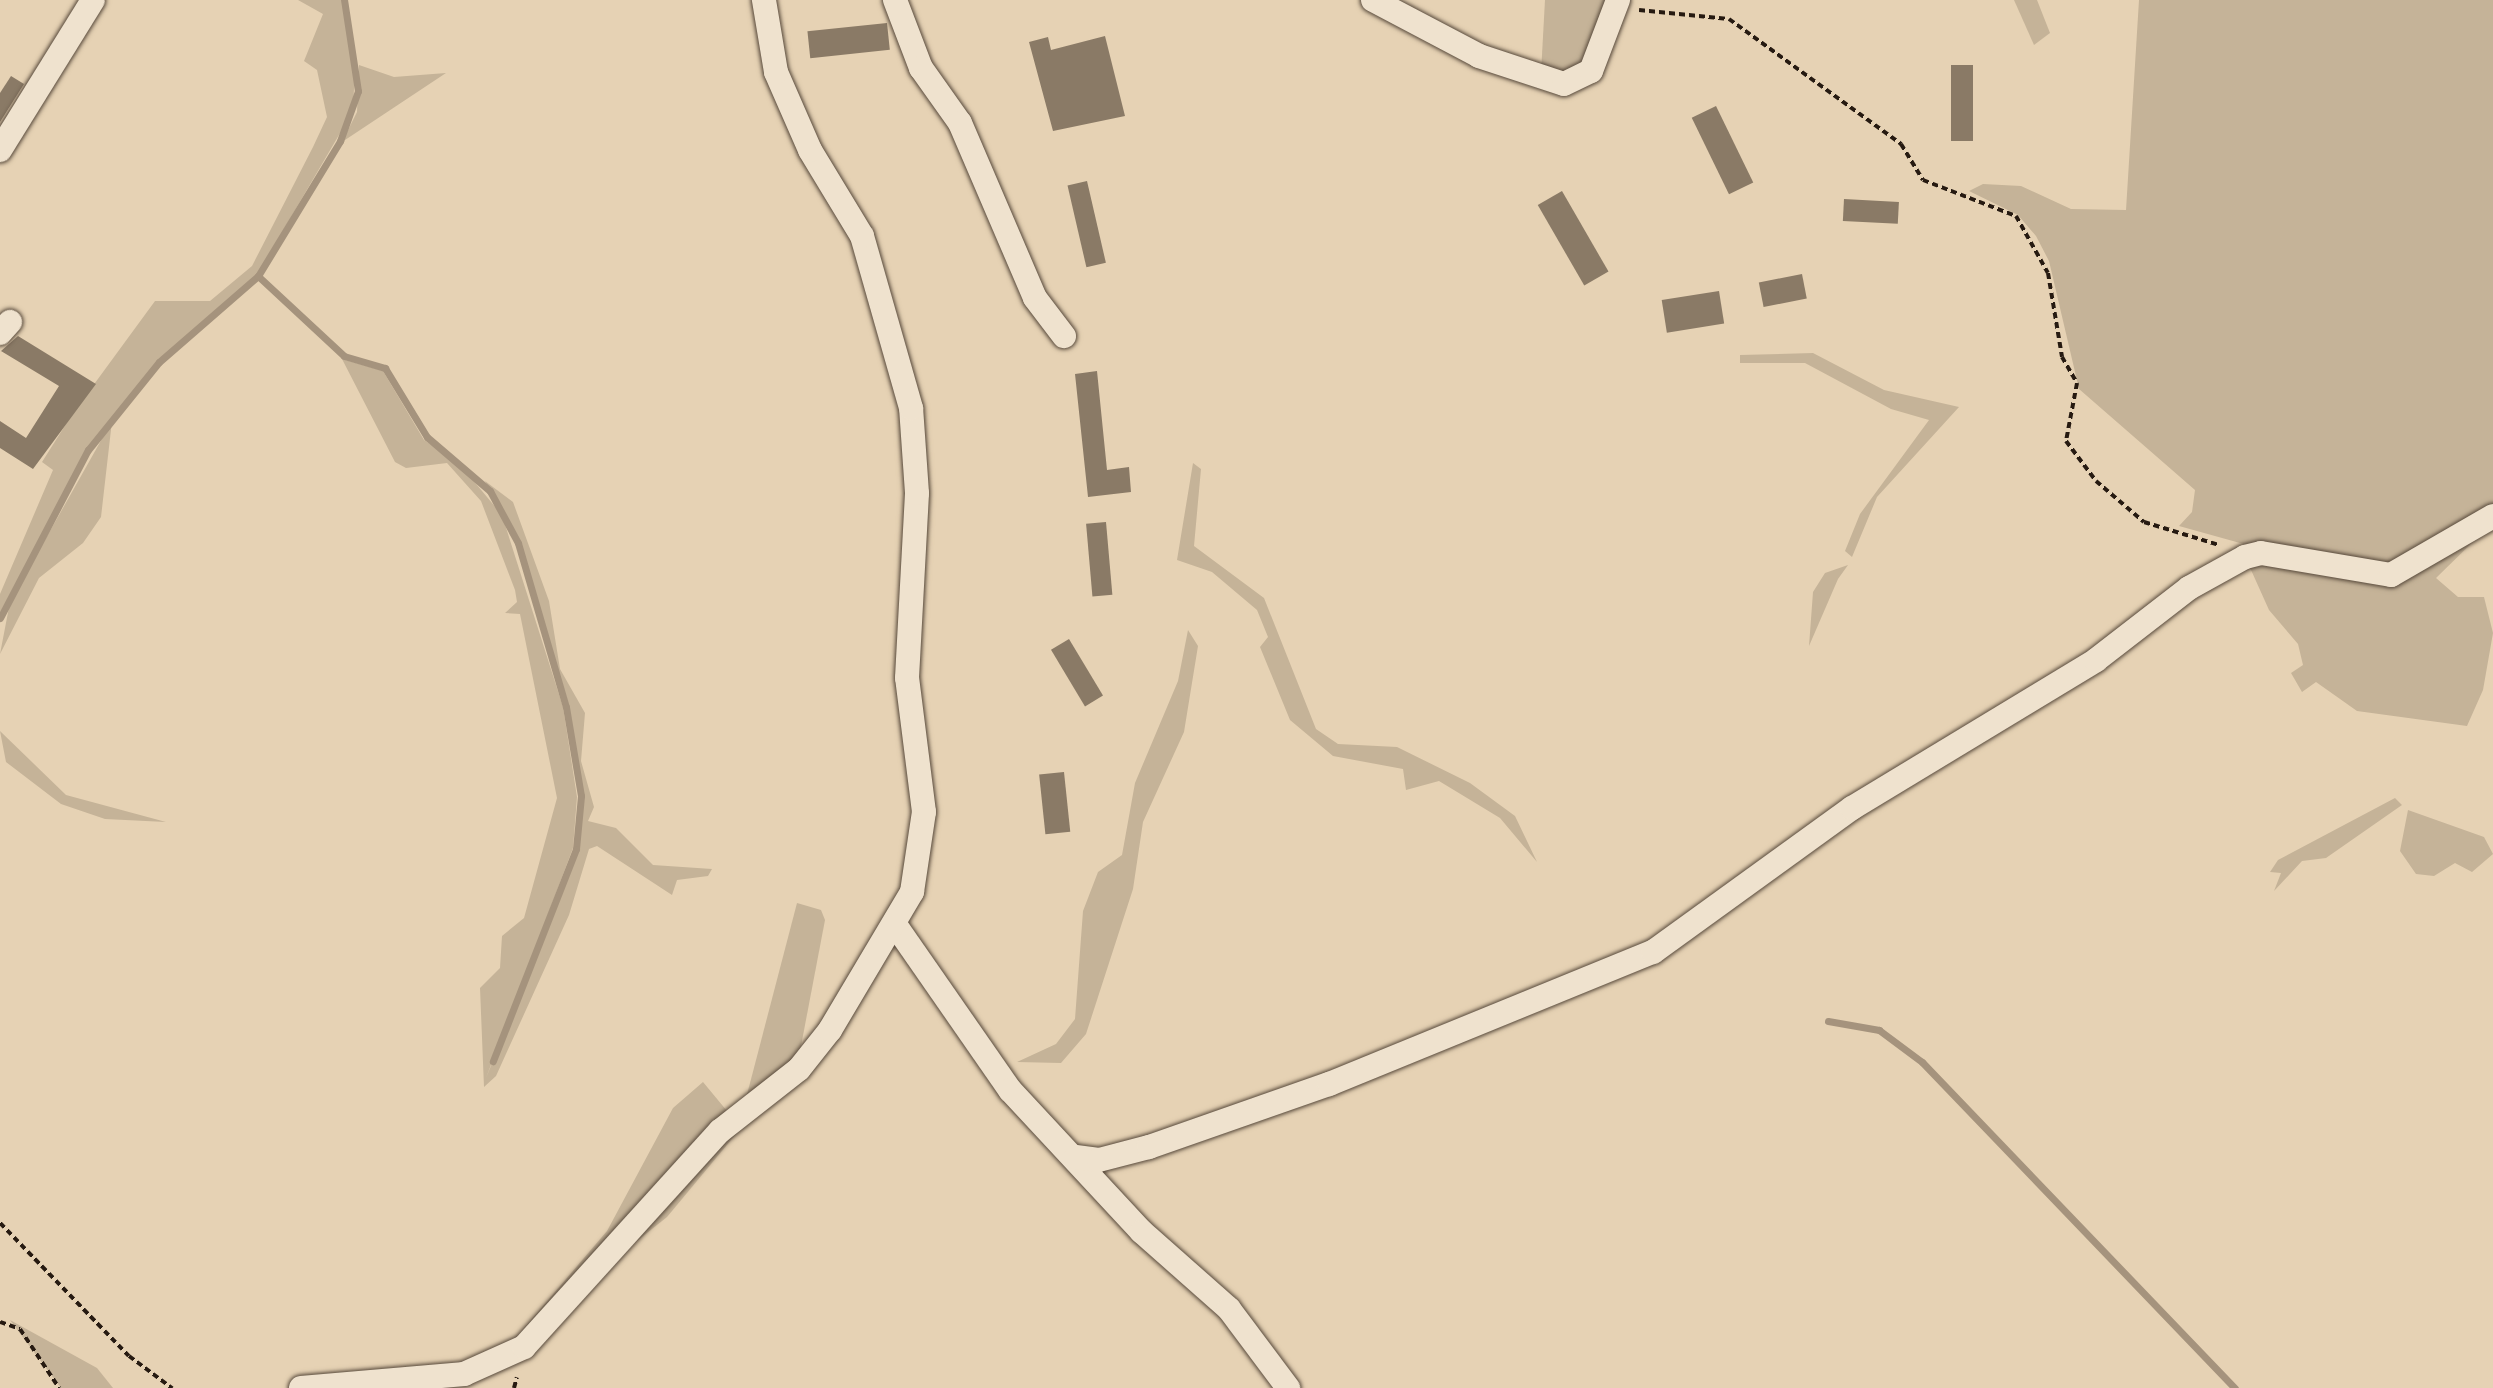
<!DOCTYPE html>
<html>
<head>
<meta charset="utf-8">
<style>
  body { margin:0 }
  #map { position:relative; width:2493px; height:1388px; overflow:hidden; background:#e6d2b4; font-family:"Gentium Book Plus",serif }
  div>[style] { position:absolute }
  .green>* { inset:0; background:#c5b398 }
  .stream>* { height:7px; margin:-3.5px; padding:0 3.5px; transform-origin:3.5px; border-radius:3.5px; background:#a5937d }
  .building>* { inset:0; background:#8a7a66; transform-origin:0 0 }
  .path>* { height:4px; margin-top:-2px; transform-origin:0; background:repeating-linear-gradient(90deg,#261a11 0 6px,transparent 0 10px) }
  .roads { filter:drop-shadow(0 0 2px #56483a) drop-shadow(0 0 2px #56483a) }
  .minor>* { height:24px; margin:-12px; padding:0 12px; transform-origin:12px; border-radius:12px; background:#efe2ce }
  span { translate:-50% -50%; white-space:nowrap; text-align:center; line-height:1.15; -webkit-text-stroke:7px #efe2ce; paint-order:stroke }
</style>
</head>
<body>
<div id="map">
  <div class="green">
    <i style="clip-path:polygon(298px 0,342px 0,355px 66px,353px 111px,257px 275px,157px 361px,87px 449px,0 613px,0 594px,53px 470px,42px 462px,73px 413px,155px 301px,210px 301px,252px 266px,313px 147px,327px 117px,317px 70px,304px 61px,323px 14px)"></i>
    <i style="clip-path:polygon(1545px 0,1607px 0,1588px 55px,1571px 71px,1541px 73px)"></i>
    <i style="clip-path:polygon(2014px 0,2037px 0,2050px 33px,2034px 45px)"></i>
    <i style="clip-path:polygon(2139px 0,2493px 0,2493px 509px,2403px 565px,2258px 548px,2179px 526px,2192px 512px,2195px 490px,2079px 389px,2049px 261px,2036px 236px,2018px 215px,1969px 191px,1983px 184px,2021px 186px,2071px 209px,2126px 210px)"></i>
    <i style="clip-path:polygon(359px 65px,394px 77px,446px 73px,342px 142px,357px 112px)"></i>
    <i style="clip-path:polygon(1813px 353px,1884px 390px,1959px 407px,1877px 497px,1852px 557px,1845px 551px,1860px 514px,1929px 420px,1891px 409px,1805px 363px,1740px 363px,1740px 355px)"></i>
    <i style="clip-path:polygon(342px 359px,383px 371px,424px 440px,457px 461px,502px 515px,563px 707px,577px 797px,573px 848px,486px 1078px,579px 850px,584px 796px,569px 706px,521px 543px,485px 481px,513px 502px,549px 601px,560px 669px,585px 713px,581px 761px,594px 807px,588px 821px,616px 828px,653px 865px,712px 869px,708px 876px,677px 880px,672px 895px,597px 846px,589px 849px,569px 915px,496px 1076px,484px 1087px,480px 988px,500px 968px,502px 936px,524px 918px,557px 798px,520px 614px,505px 613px,517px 602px,515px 590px,481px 501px,447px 463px,406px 468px,395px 462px)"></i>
    <i style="clip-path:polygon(112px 421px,101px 517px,83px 543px,39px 578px,0 654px,10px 602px)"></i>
    <i style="clip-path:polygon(1193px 463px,1201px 469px,1194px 546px,1264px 598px,1316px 729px,1338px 744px,1397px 747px,1470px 783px,1515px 816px,1537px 862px,1500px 818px,1439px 781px,1406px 790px,1403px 769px,1333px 756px,1290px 720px,1260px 647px,1268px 637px,1257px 610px,1212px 572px,1177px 560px)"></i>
    <i style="clip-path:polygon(2480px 535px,2436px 578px,2458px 597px,2484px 597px,2493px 633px,2483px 690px,2467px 726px,2357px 711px,2316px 682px,2302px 692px,2291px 673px,2303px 665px,2298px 644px,2269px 610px,2247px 561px,2368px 577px)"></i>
    <i style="clip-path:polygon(1848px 565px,1838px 579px,1809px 646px,1813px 592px,1825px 573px)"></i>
    <i style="clip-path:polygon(1188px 630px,1198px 646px,1184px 732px,1143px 822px,1133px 889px,1086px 1034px,1061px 1063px,1017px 1062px,1056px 1044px,1075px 1019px,1083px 911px,1098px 872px,1122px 855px,1135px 783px,1178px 681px)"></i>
    <i style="clip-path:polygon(0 731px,66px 795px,166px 822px,105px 819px,61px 804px,6px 762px)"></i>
    <i style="clip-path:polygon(2395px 798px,2402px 805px,2326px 858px,2302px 861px,2274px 891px,2281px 873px,2270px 872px,2278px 860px)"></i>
    <i style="clip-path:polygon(2408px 810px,2484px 837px,2493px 854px,2472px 872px,2455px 863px,2434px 876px,2416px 874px,2400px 851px)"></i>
    <i style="clip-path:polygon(797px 903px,821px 910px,825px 920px,797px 1067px,744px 1106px)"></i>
    <i style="clip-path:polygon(703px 1082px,732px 1117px,522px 1345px,508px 1347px,607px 1231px,673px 1108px)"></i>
    <i style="clip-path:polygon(756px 1110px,667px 1217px,598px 1272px)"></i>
    <i style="clip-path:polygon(10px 1320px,97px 1368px,113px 1388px,61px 1388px)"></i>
  </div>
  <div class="stream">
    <i style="left:258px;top:276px;width:117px;rotate:42.9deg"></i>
    <i style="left:344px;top:356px;width:43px;rotate:16.3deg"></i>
    <i style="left:385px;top:368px;width:81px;rotate:58.7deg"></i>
    <i style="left:427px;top:437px;width:83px;rotate:40.6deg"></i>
    <i style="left:490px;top:491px;width:59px;rotate:61.7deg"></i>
    <i style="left:518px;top:543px;width:171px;rotate:73.7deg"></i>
    <i style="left:566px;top:707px;width:90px;rotate:80.4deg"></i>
    <i style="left:581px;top:796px;width:53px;rotate:95.4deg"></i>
    <i style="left:576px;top:849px;width:228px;rotate:111.4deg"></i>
    <i style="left:0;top:618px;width:190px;rotate:-62.4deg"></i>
    <i style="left:88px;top:450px;width:113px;rotate:-51.1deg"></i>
    <i style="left:159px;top:362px;width:131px;rotate:-41deg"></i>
    <i style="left:258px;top:276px;width:158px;rotate:-58.7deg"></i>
    <i style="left:340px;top:141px;width:53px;rotate:-70.2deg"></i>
    <i style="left:358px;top:91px;width:92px;rotate:-98.7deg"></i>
    <i style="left:1828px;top:1021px;width:52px;rotate:10deg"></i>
    <i style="left:1879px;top:1030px;width:54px;rotate:36.7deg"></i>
    <i style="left:1922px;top:1062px;width:452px;rotate:46.2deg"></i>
  </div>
  <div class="building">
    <i style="left:887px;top:23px;width:27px;height:80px;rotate:84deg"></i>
    <i style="clip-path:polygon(1105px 36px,1125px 116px,1053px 131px,1029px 42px,1048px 37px,1051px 50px)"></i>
    <i style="left:1951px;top:65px;width:22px;height:76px"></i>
    <i style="clip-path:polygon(11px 76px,24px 84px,0 122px,0 93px)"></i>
    <i style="left:1716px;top:106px;width:85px;height:27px;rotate:64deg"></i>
    <i style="left:1087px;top:181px;width:84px;height:20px;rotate:77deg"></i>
    <i style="left:1562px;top:191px;width:93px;height:28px;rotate:60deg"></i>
    <i style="left:1844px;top:199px;width:55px;height:22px;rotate:3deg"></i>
    <i style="left:1802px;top:274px;width:25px;height:44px;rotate:79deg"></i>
    <i style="left:1719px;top:291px;width:33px;height:58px;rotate:81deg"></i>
    <i style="clip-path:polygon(18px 336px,96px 384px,33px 469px,0 448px,0 421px,26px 438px,59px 386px,1px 351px)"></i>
    <i style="clip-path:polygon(1097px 371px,1107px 470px,1129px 467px,1131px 492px,1088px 497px,1075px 374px)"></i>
    <i style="left:1106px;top:522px;width:73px;height:20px;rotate:85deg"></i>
    <i style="left:1069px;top:639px;width:66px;height:21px;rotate:59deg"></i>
    <i style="left:1064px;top:772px;width:60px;height:25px;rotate:84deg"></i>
  </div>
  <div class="path">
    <i style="left:1639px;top:10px;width:90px;rotate:5.7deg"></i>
    <i style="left:1729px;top:19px;width:213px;rotate:36deg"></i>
    <i style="left:1901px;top:144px;width:42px;rotate:58.6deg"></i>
    <i style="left:1923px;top:180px;width:100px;rotate:21.2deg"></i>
    <i style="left:2016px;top:216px;width:65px;rotate:60.7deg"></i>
    <i style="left:2048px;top:273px;width:85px;rotate:80.5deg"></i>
    <i style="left:2062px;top:357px;width:30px;rotate:60deg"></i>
    <i style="left:2077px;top:383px;width:59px;rotate:100.7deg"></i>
    <i style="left:2066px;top:441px;width:50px;rotate:53.1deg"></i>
    <i style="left:2096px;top:481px;width:63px;rotate:40.5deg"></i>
    <i style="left:2144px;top:522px;width:78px;rotate:17deg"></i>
    <i style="left:0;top:1223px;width:185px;rotate:45.9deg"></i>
    <i style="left:129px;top:1356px;width:54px;rotate:36.7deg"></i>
    <i style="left:0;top:1322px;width:21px;rotate:19deg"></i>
    <i style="left:20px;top:1329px;width:71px;rotate:56.5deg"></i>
    <i style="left:514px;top:1388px;width:11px;rotate:-75deg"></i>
  </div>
  <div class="roads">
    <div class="minor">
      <i style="left:895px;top:0;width:73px;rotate:69.1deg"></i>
      <i style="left:921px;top:68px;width:67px;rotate:54.7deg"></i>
      <i style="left:960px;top:123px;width:190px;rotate:66.8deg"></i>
      <i style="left:1035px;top:298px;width:48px;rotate:52.7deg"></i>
      <i style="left:1373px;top:0;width:120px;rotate:27.8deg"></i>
      <i style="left:1479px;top:56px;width:89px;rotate:18.2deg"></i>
      <i style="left:1564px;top:84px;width:30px;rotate:-26deg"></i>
      <i style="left:1591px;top:71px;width:76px;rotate:-69.2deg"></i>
      <i style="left:0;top:150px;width:176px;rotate:-58.2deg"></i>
      <i style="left:0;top:333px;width:15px;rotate:-48deg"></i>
      <i style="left:896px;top:926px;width:200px;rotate:55.2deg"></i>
      <i style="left:1010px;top:1090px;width:194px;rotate:47.1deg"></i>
      <i style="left:1142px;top:1232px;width:116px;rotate:41.5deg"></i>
      <i style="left:1229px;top:1309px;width:99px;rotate:53.2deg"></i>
      <i style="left:1076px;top:1157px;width:23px;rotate:7deg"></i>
      <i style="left:1099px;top:1160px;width:52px;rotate:-14.6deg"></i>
      <i style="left:1149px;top:1147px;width:191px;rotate:-19.3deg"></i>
      <i style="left:1329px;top:1084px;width:350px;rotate:-22.2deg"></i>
      <i style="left:1653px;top:952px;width:246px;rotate:-35.9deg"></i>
      <i style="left:1852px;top:808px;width:285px;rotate:-31.2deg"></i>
      <i style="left:2096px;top:660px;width:118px;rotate:-37.7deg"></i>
      <i style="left:2189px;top:588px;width:64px;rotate:-29deg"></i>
      <i style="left:2245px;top:557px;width:16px;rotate:-14deg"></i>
      <i style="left:2261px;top:553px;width:132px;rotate:9.6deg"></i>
      <i style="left:2391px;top:575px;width:118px;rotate:-30deg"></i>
      <i style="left:301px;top:1388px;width:164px;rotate:-4.9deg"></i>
      <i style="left:464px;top:1374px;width:66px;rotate:-24.2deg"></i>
      <i style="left:524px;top:1347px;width:292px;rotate:-47.8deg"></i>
      <i style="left:720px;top:1131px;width:100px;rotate:-38.1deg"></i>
      <i style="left:799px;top:1069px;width:50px;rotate:-51.5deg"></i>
      <i style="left:830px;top:1030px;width:161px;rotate:-59.3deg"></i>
      <i style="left:912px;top:892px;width:81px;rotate:-81.5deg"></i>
      <i style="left:924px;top:812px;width:135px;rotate:-97.2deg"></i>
      <i style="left:907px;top:678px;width:185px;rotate:-86.9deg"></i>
      <i style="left:917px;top:493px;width:85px;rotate:-94deg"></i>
      <i style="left:911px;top:408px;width:179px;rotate:-105.9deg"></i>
      <i style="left:862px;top:236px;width:100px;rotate:-121.2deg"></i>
      <i style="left:810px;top:150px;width:85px;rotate:-113.6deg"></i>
      <i style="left:776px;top:72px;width:73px;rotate:-99.5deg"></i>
    </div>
  </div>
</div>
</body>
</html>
